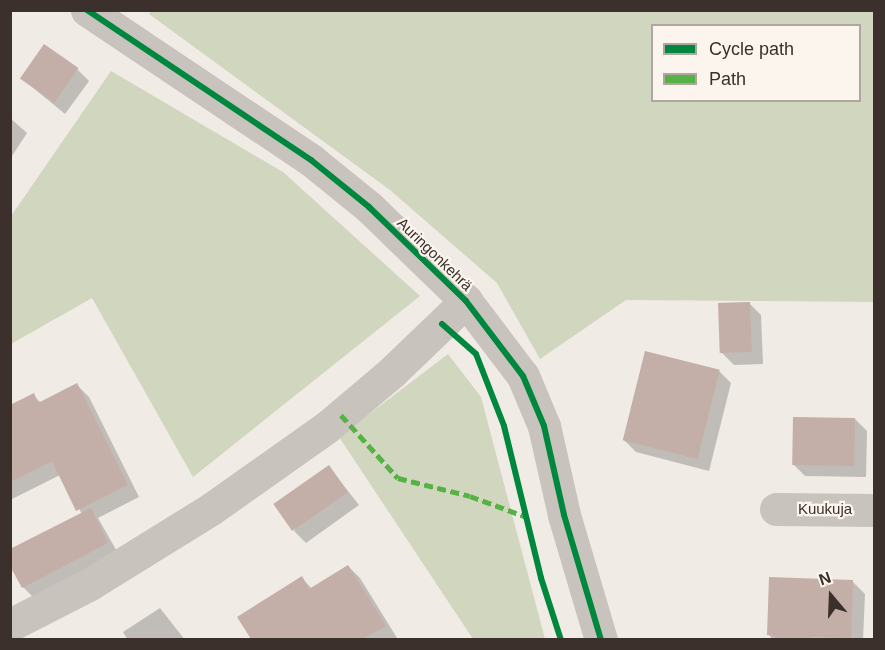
<!DOCTYPE html>
<html>
<head>
<meta charset="utf-8">
<style>
  body { margin:0 }
  #map { position:relative; width:885px; height:650px; overflow:hidden; background:#f0ebe5; font-family:Arial,sans-serif }
  div>[style] { position:absolute }
  .green>* { inset:0; background:#d1d6bf }
  .shadow>* { inset:0; background:#0003 }
  .building>* { inset:0; background:#c3afa7; transform-origin:0 0 }
  .minor>* { height:33px; margin:-16.5px; padding:0 16.5px; transform-origin:16.5px; border-radius:16.5px; background:#c9c3be }
  .quiet>* { height:4.5px; margin-top:-2.25px; transform-origin:0; background:repeating-linear-gradient(90deg,#57b246 0 9px,transparent 0 13.5px) }
  .cycleway>* { height:6px; margin:-3px; padding:0 3px; transform-origin:3px; border-radius:3px; background:#00873e }
  span { translate:-50% -50%; white-space:nowrap; text-align:center; line-height:1.15; -webkit-text-stroke:4.5px #fbf5ee; paint-order:stroke }
  .street-label { font-size:15px; color:#3b302b }
  .frame { position:absolute; inset:0; border:12px solid #3b302b; pointer-events:none }
  .legend { position:absolute; left:651px; top:24px; width:210px; height:78px; box-sizing:border-box; background:#fbf5ee; border:2px solid #aea6a0; margin:0; padding:8px 10px; list-style:none; font-size:18px; color:#3b302b }
  .legend li { display:flex; align-items:center; gap:12px; height:30px }
  .legend b { width:30px; border:2px solid #aea6a0 }
  .north { position:absolute; left:801px; top:566px; width:60px; height:60px; -webkit-text-stroke:4px #fbf5ee; paint-order:stroke; rotate:341deg; font-size:16px; font-weight:700; line-height:24px; text-align:center; color:#3b302b }
  .north::after { content:''; display:block; margin:auto; width:21px; height:27px; background:#3b302b; clip-path:polygon(50% 0,100% 100%,50% 72%,0 100%) }
</style>
</head>
<body>
<div id="map">
  <div class="green">
    <i style="clip-path:polygon(evenodd,151px 11px,874px 11px,874px 302px,626px 300px,540px 359px,497px 283px,390px 190px,149px 14px,151px 11px,652px 26px,860px 26px,860px 100px,652px 100px,652px 26px)"></i>
    <i style="clip-path:polygon(111px 71px,283px 172px,420px 296px,193px 477px,92px 298px,11px 344px,11px 216px)"></i>
    <i style="clip-path:polygon(448px 354px,481px 397px,545px 639px,473px 639px,339px 437px)"></i>
  </div>
  <div class="shadow">
    <i style="clip-path:polygon(77px 69px,89px 81px,65px 114px,21px 78px)"></i>
    <i style="clip-path:polygon(10px 118px,27px 133px,10px 159px)"></i>
    <i style="clip-path:polygon(749px 303px,761px 315px,763px 364px,734px 365px,721px 352px)"></i>
    <i style="clip-path:polygon(719px 371px,731px 383px,709px 471px,636px 452px,624px 440px)"></i>
    <i style="clip-path:polygon(77px 385px,89px 397px,139px 497px,98px 518px,119px 555px,35px 599px,23px 587px,82px 514px,60px 475px,10px 500px,10px 406px,33px 395px,41px 403px)"></i>
    <i style="clip-path:polygon(855px 419px,867px 431px,866px 477px,805px 476px,793px 464px)"></i>
    <i style="clip-path:polygon(329px 467px,359px 505px,306px 543px,294px 531px)"></i>
    <i style="clip-path:polygon(348px 566px,360px 578px,397px 638px,253px 640px,239px 617px,302px 578px,312px 589px)"></i>
    <i style="clip-path:polygon(853px 582px,865px 594px,863px 640px,773px 640px,769px 635px)"></i>
    <i style="clip-path:polygon(160px 608px,185px 640px,128px 640px,123px 632px)"></i>
  </div>
  <div class="building">
    <i style="left:44px;top:44px;width:42px;height:42px;rotate:35deg"></i>
    <i style="left:750px;top:302px;width:50px;height:32px;rotate:88deg"></i>
    <i style="left:645px;top:351px;width:77px;height:92px;rotate:14deg"></i>
    <i style="clip-path:polygon(77px 383px,128px 485px,76px 511px,52px 461px,10px 482px,10px 405px,34px 393px,38px 403px)"></i>
    <i style="left:793px;top:417px;width:62px;height:48px;rotate:1deg"></i>
    <i style="left:329px;top:465px;width:33px;height:68px;rotate:55deg"></i>
    <i style="clip-path:polygon(91px 508px,108px 543px,22px 588px,10px 566px,10px 549px)"></i>
    <i style="clip-path:polygon(348px 565px,386px 626px,362px 639px,251px 639px,237px 617px,302px 576px,309px 589px)"></i>
    <i style="clip-path:polygon(769px 577px,853px 580px,851px 638px,811px 637px,811px 639px,775px 639px,775px 636px,767px 635px)"></i>
  </div>
  <div class="minor">
    <i style="left:87px;top:10px;width:270px;rotate:33.8deg"></i>
    <i style="left:311px;top:160px;width:75px;rotate:39deg"></i>
    <i style="left:369px;top:207px;width:135px;rotate:44.1deg"></i>
    <i style="left:466px;top:301px;width:94px;rotate:52.8deg"></i>
    <i style="left:523px;top:376px;width:54px;rotate:67.2deg"></i>
    <i style="left:544px;top:426px;width:91px;rotate:77.3deg"></i>
    <i style="left:564px;top:515px;width:130px;rotate:73.5deg"></i>
    <i style="left:776px;top:509px;width:98px;rotate:0.6deg"></i>
    <i style="left:10px;top:625px;width:90px;rotate:-27.1deg"></i>
    <i style="left:90px;top:584px;width:142px;rotate:-31.8deg"></i>
    <i style="left:211px;top:509px;width:142px;rotate:-35.3deg"></i>
    <i style="left:327px;top:427px;width:85px;rotate:-40.2deg"></i>
    <i style="left:392px;top:372px;width:103px;rotate:-43.8deg"></i>
  </div>
  <div class="quiet">
    <i style="left:341px;top:415px;width:85px;rotate:47.9deg"></i>
    <i style="left:398px;top:478px;width:74px;rotate:14deg"></i>
    <i style="left:470px;top:496px;width:61px;rotate:20.2deg"></i>
  </div>
  <div class="cycleway">
    <i style="left:87px;top:10px;width:270px;rotate:33.8deg"></i>
    <i style="left:311px;top:160px;width:75px;rotate:39deg"></i>
    <i style="left:369px;top:207px;width:135px;rotate:44.1deg"></i>
    <i style="left:466px;top:301px;width:94px;rotate:52.8deg"></i>
    <i style="left:523px;top:376px;width:54px;rotate:67.2deg"></i>
    <i style="left:544px;top:426px;width:91px;rotate:77.3deg"></i>
    <i style="left:564px;top:515px;width:130px;rotate:73.5deg"></i>
    <i style="left:442px;top:324px;width:45px;rotate:41.4deg"></i>
    <i style="left:476px;top:354px;width:77px;rotate:68.7deg"></i>
    <i style="left:504px;top:426px;width:156px;rotate:76.3deg"></i>
    <i style="left:541px;top:578px;width:65px;rotate:72.1deg"></i>
  </div>
  <div class="street-label">
    <span style="left:435px;top:254px;rotate:44deg">Auringonkehrä</span>
    <span style="left:825px;top:509px">Kuukuja</span>
  </div>
  <div class="frame"></div>
  <ul class="legend">
  <li><b style="height:8px;background:#00873e"></b>Cycle path</li>
  <li><b style="height:8px;background:#57b246"></b>Path</li>
  </ul>
  <div class="north">N</div>
</div>
</body>
</html>
